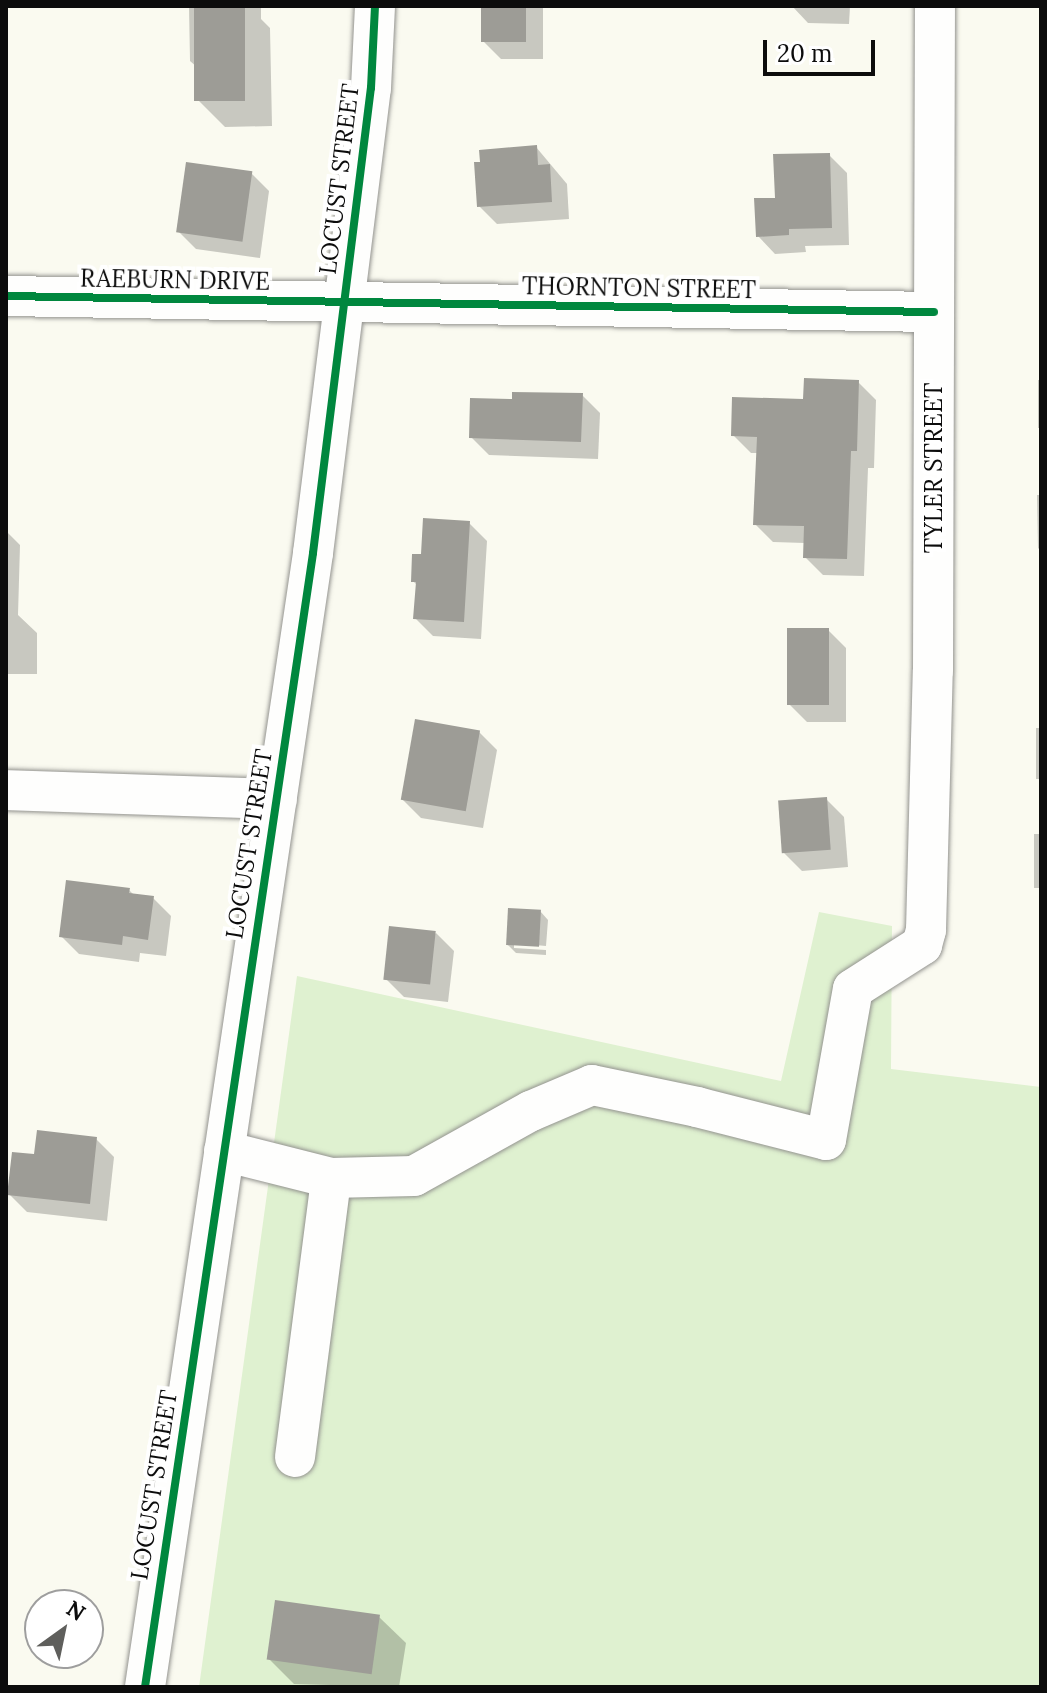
<!DOCTYPE html>
<html>
<head>
<meta charset="utf-8">
<style>
  body { margin:0 }
  #map { position:relative; width:1047px; height:1693px; overflow:hidden; background:#fafaf0; font-family:Lora,serif }
  div>[style] { position:absolute }
  .green>* { inset:0; background:#dff1d0 }
  .shadow>* { inset:0; background:#0003; transform-origin:0 0 }
  .building>* { inset:0; background:#9d9c96; transform-origin:0 0 }
  .roads { filter:drop-shadow(0 0 2px #93938f) drop-shadow(0 0 2px #93938f) }
  .minor>* { height:40px; margin:-20px; padding:0 20px; transform-origin:20px; border-radius:20px; background:#fefefd }
  .cycleway>* { height:8px; margin:-4px; padding:0 4px; transform-origin:4px; border-radius:4px; background:#00873e }
  span { translate:-50% -50%; white-space:nowrap; text-align:center; line-height:1.15; -webkit-text-stroke:8px #fff; paint-order:stroke }
  .street-label { font-size:24px; color:#0c0c0c }
  .frame { position:absolute; inset:0; border:8px solid #0c0c0c; pointer-events:none }
  .north { position:absolute; left:24px; top:1589px; width:80px; height:80px; box-sizing:border-box; background:#fff; border:2px solid #9e9e9e; border-radius:50%; rotate:33deg; font-size:22px; font-weight:700; line-height:32px; text-align:center; color:#0c0c0c }
  .north::after { content:''; display:block; margin:auto; width:28px; height:36px; background:#5f5f5c; clip-path:polygon(50% 0,100% 100%,50% 72%,0 100%) }
  .scale { position:absolute; left:763px; top:40px; width:112px; height:36px; box-sizing:border-box; border:4px solid #0c0c0c; border-top:0; padding-left:10px; font-size:24px; line-height:28px; white-space:nowrap; color:#0c0c0c; -webkit-text-stroke:6px #fff; paint-order:stroke }
</style>
</head>
<body>
<div id="map">
  <div class="green">
    <i style="clip-path:polygon(819px 912px,892px 926px,891px 1069px,1041px 1087px,1041px 1687px,199px 1687px,297px 976px,781px 1081px)"></i>
  </div>
  <div class="shadow">
    <i style="clip-path:polygon(189px 6px,261px 6px,261px 19px,270px 28px,272px 126px,225px 127px,199px 101px,198px 68px,190px 61px)"></i>
    <i style="clip-path:polygon(483px 6px,543px 6px,543px 59px,501px 59px,483px 41px)"></i>
    <i style="clip-path:polygon(792px 6px,850px 6px,849px 24px,808px 23px)"></i>
    <i style="clip-path:polygon(1041px 58px,1041px 214px,1040px 213px)"></i>
    <i style="clip-path:polygon(536px 147px,567px 184px,569px 219px,497px 224px,479px 206px,482px 164px)"></i>
    <i style="clip-path:polygon(829px 155px,847px 173px,849px 245px,805px 246px,806px 252px,775px 254px,758px 236px,777px 200px)"></i>
    <i style="clip-path:polygon(251px 173px,269px 191px,260px 258px,196px 249px,178px 231px)"></i>
    <i style="left:1038px;top:380px;width:3px;height:48px"></i>
    <i style="clip-path:polygon(858px 382px,876px 400px,874px 468px,868px 468px,864px 576px,823px 575px,805px 557px,805px 543px,773px 542px,755px 524px,758px 453px,751px 453px,733px 435px,805px 401px)"></i>
    <i style="clip-path:polygon(582px 395px,600px 413px,598px 459px,489px 455px,471px 437px,514px 401px)"></i>
    <i style="clip-path:polygon(1037px 495px,1041px 495px,1041px 551px,1038px 548px)"></i>
    <i style="clip-path:polygon(469px 523px,487px 541px,481px 639px,433px 636px,416px 619px,418px 586px,413px 581px,423px 556px)"></i>
    <i style="clip-path:polygon(6px 531px,20px 545px,18px 615px,37px 633px,37px 674px,6px 674px)"></i>
    <i style="clip-path:polygon(828px 630px,846px 648px,846px 722px,807px 722px,789px 704px)"></i>
    <i style="left:1036px;top:728px;width:5px;height:51px"></i>
    <i style="clip-path:polygon(479px 732px,497px 750px,483px 828px,421px 818px,403px 800px)"></i>
    <i style="clip-path:polygon(826px 799px,844px 817px,848px 867px,802px 871px,784px 853px)"></i>
    <i style="left:1034px;top:834px;width:7px;height:54px"></i>
    <i style="clip-path:polygon(129px 890px,135px 896px,153px 898px,171px 916px,166px 956px,140px 953px,139px 962px,79px 954px,61px 936px)"></i>
    <i style="clip-path:polygon(540px 911px,548px 920px,546px 946px,514px 943px,514px 948px,546px 950px,546px 955px,516px 953px,507px 944px)"></i>
    <i style="clip-path:polygon(436px 933px,454px 951px,448px 1002px,404px 997px,386px 979px)"></i>
    <i style="clip-path:polygon(96px 1139px,114px 1157px,107px 1221px,27px 1212px,9px 1194px,36px 1156px)"></i>
    <i style="clip-path:polygon(379px 1617px,406px 1643px,399px 1687px,294px 1684px,268px 1658px)"></i>
  </div>
  <div class="building">
    <i style="left:194px;top:6px;width:51px;height:95px"></i>
    <i style="left:481px;top:6px;width:45px;height:36px"></i>
    <i style="clip-path:polygon(537px 145px,538px 165px,550px 164px,552px 202px,477px 207px,474px 162px,480px 162px,479px 150px)"></i>
    <i style="clip-path:polygon(830px 153px,832px 228px,789px 229px,789px 235px,756px 237px,754px 198px,775px 198px,773px 154px)"></i>
    <i style="left:186px;top:162px;width:67px;height:71px;rotate:8deg"></i>
    <i style="clip-path:polygon(804px 378px,859px 380px,857px 451px,851px 451px,847px 559px,803px 558px,804px 526px,753px 525px,757px 437px,731px 436px,732px 397px,803px 399px)"></i>
    <i style="clip-path:polygon(512px 392px,583px 393px,581px 442px,469px 438px,470px 398px,512px 399px)"></i>
    <i style="clip-path:polygon(423px 518px,470px 521px,464px 622px,413px 619px,416px 582px,411px 582px,412px 554px,421px 554px)"></i>
    <i style="left:787px;top:628px;width:42px;height:77px"></i>
    <i style="left:415px;top:719px;width:66px;height:82px;rotate:10deg"></i>
    <i style="left:827px;top:797px;width:53px;height:49px;rotate:86deg"></i>
    <i style="clip-path:polygon(66px 880px,130px 888px,129px 893px,154px 896px,148px 940px,123px 936px,122px 945px,59px 937px)"></i>
    <i style="left:508px;top:908px;width:33px;height:37px;rotate:3deg"></i>
    <i style="left:389px;top:926px;width:47px;height:54px;rotate:6deg"></i>
    <i style="clip-path:polygon(37px 1130px,97px 1137px,90px 1204px,7px 1195px,12px 1152px,34px 1154px)"></i>
    <i style="left:275px;top:1600px;width:106px;height:60px;rotate:8deg"></i>
  </div>
  <div class="roads">
    <div class="minor">
      <i style="left:6px;top:296px;width:928px;rotate:0.99deg"></i>
      <i style="left:6px;top:790px;width:271px;rotate:1.9deg"></i>
      <i style="left:224px;top:1151px;width:110px;rotate:14.2deg"></i>
      <i style="left:331px;top:1178px;width:83px;rotate:-1.4deg"></i>
      <i style="left:414px;top:1176px;width:134px;rotate:-29.1deg"></i>
      <i style="left:531px;top:1111px;width:66px;rotate:-23.1deg"></i>
      <i style="left:592px;top:1085px;width:107px;rotate:11.8deg"></i>
      <i style="left:697px;top:1107px;width:133px;rotate:14.3deg"></i>
      <i style="left:826px;top:1140px;width:153px;rotate:-79.9deg"></i>
      <i style="left:853px;top:989px;width:82px;rotate:-32.5deg"></i>
      <i style="left:922px;top:945px;width:16px;rotate:-75deg"></i>
      <i style="left:926px;top:930px;width:259px;rotate:-88.5deg"></i>
      <i style="left:933px;top:671px;width:665px;rotate:-89.83deg"></i>
      <i style="left:295px;top:1457px;width:281px;rotate:-82.6deg"></i>
      <i style="left:145px;top:1687px;width:1146px;rotate:-81.57deg"></i>
      <i style="left:313px;top:553px;width:469px;rotate:-82.9deg"></i>
      <i style="left:371px;top:88px;width:82px;rotate:-87.2deg"></i>
    </div>
  </div>
  <div class="cycleway">
    <i style="left:6px;top:296px;width:928px;rotate:0.99deg"></i>
    <i style="left:145px;top:1687px;width:1146px;rotate:-81.57deg"></i>
    <i style="left:313px;top:553px;width:469px;rotate:-82.9deg"></i>
    <i style="left:371px;top:88px;width:82px;rotate:-87.2deg"></i>
  </div>
  <div class="street-label">
    <span style="left:339px;top:179px;rotate:-83deg">LOCUST STREET</span>
    <span style="left:175px;top:280px;rotate:1deg">RAEBURN DRIVE</span>
    <span style="left:639px;top:288px;rotate:1deg">THORNTON STREET</span>
    <span style="left:934px;top:468px;rotate:-90deg">TYLER STREET</span>
    <span style="left:249px;top:844px;rotate:-81deg">LOCUST STREET</span>
    <span style="left:154px;top:1485px;rotate:-81deg">LOCUST STREET</span>
  </div>
  <div class="frame"></div>
  <div class="north">N</div>
  <div class="scale">20 m</div>
</div>
</body>
</html>
